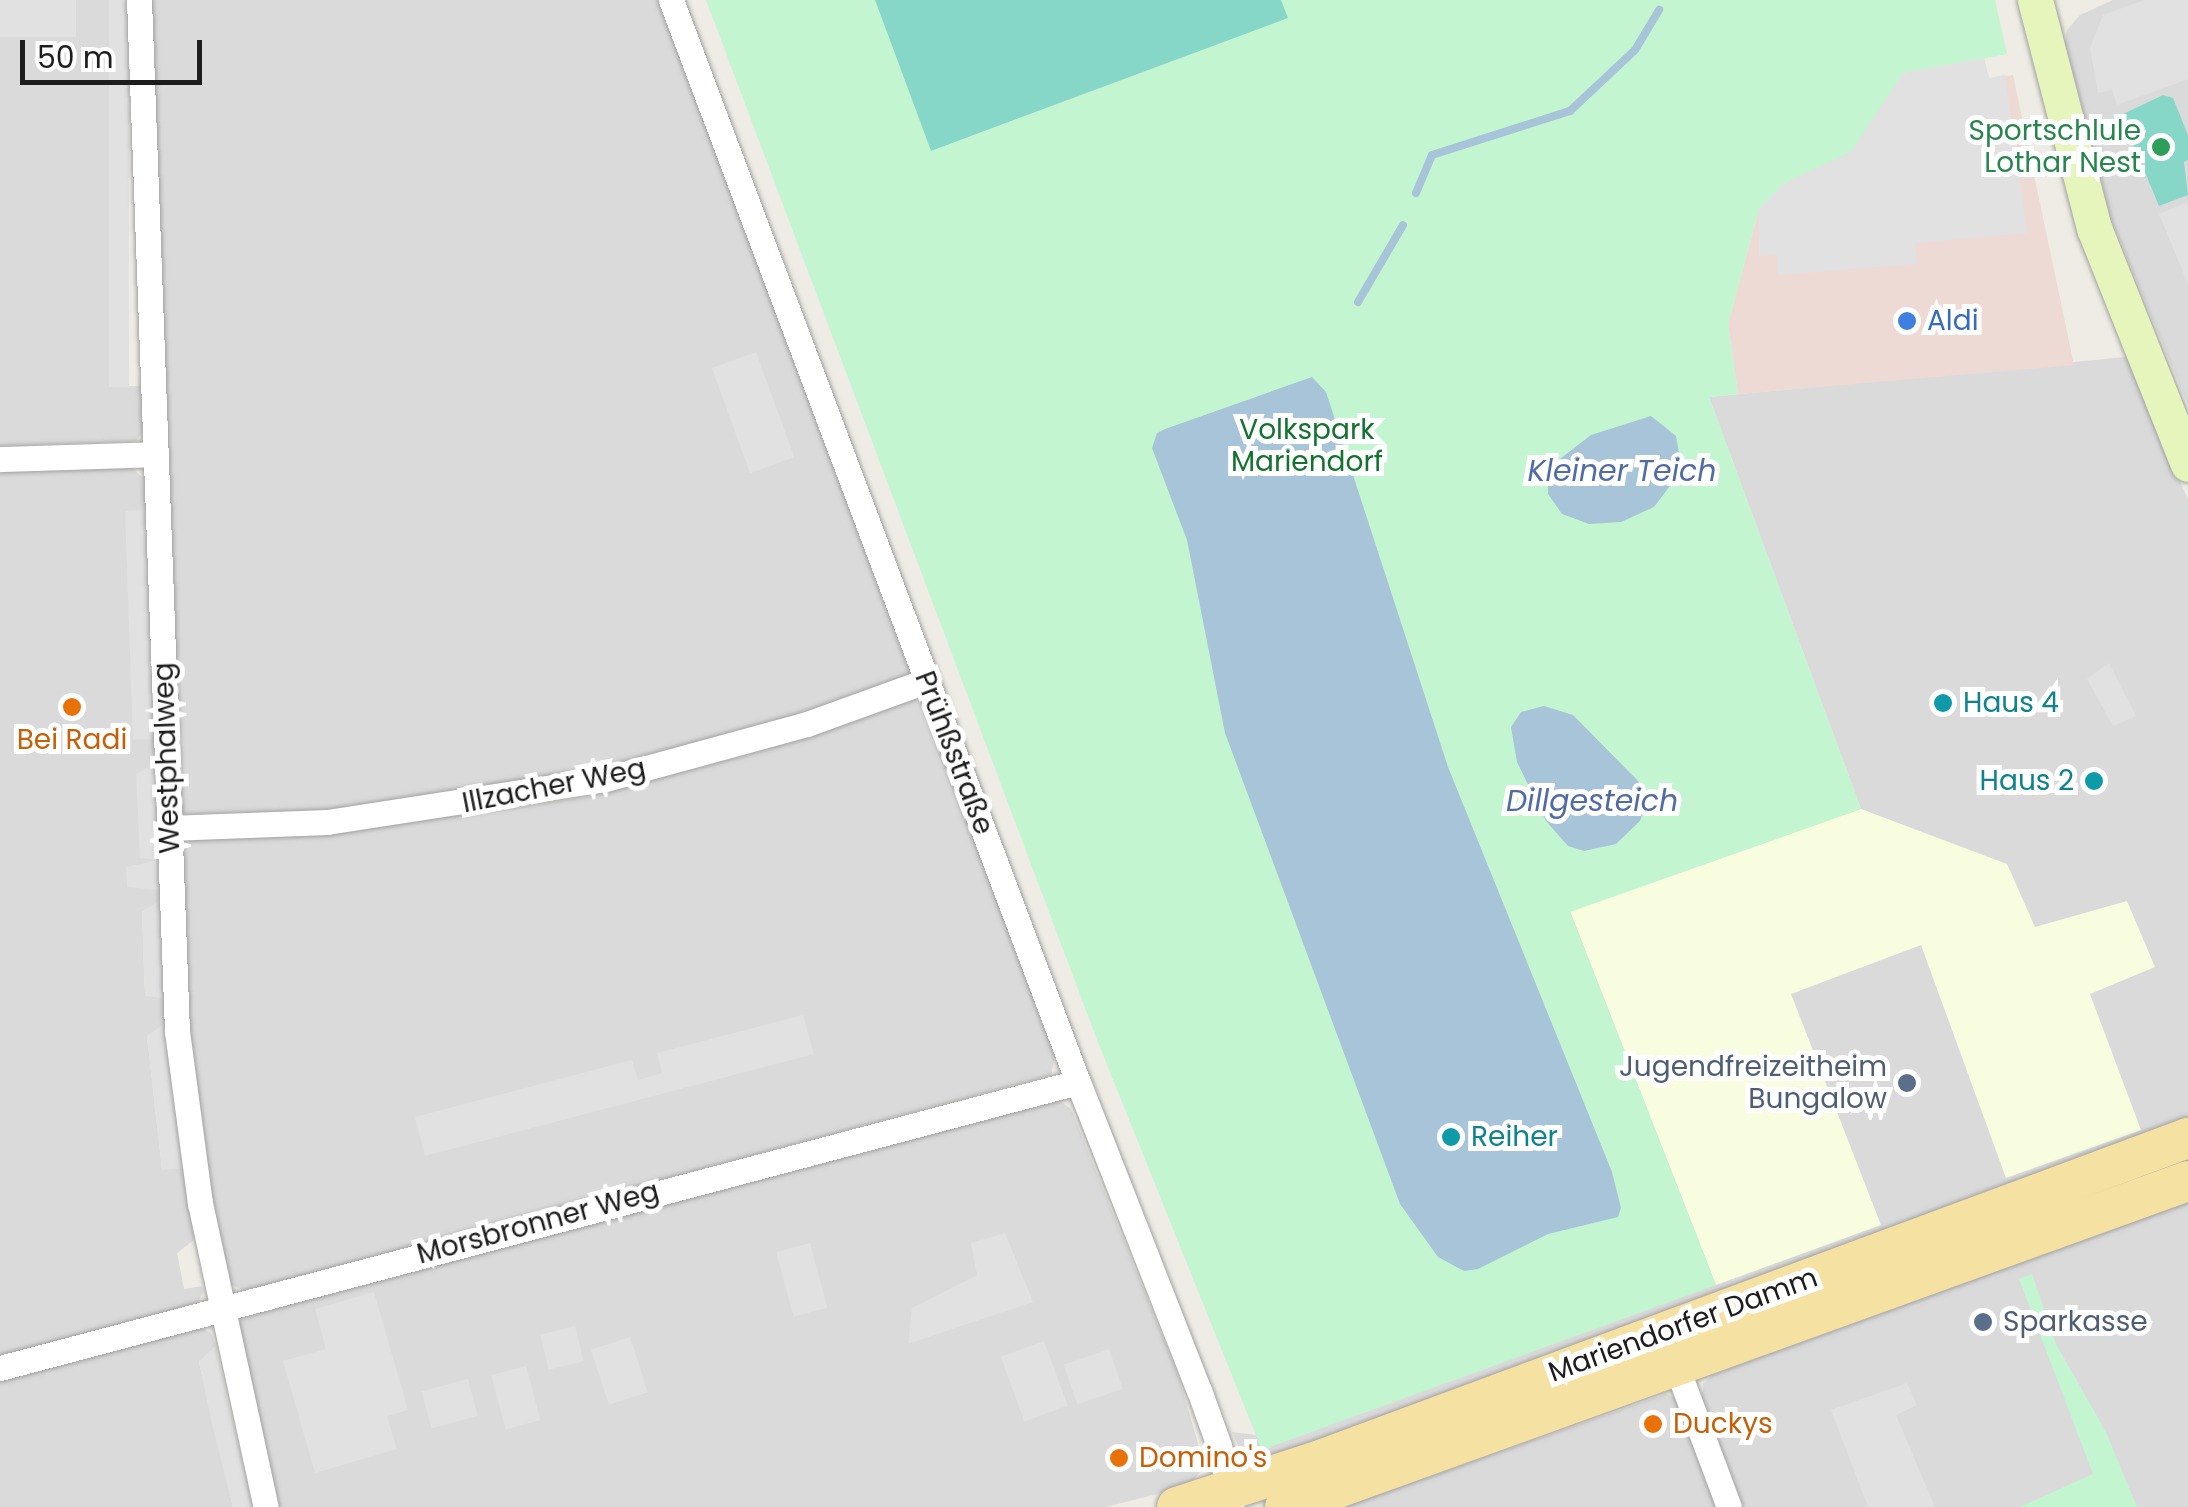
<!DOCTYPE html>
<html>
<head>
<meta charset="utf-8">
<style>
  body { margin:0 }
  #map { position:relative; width:2188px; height:1507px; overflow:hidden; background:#eeece4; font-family:Poppins,sans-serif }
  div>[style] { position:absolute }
  .residential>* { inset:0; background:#dbdada }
  .commercial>* { inset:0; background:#eddad4 }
  .education>* { inset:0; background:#f7fdde }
  .park>* { inset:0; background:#c3f5d1 }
  .pitch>* { inset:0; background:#87d7c8 }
  .parking>* { inset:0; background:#e1e1e1; transform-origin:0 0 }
  .water>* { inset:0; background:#a7c4d8 }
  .stream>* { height:8px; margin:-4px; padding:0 4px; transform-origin:4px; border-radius:4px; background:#a7c4d8 }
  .roads { filter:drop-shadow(0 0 2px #a1a1a1) drop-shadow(0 0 2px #a1a1a1) }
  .minor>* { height:25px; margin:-12.5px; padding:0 12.5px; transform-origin:12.5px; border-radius:12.5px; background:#fff }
  .secondary>* { height:35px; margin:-17.5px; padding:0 17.5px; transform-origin:17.5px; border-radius:17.5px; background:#e6f5bb }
  .primary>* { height:40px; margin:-20px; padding:0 20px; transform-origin:20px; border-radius:20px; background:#f5e1a1 }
  .dots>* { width:28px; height:28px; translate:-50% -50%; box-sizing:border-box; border:5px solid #fff; border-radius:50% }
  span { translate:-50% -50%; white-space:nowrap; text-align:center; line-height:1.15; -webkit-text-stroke:10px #fff; paint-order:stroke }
  .leisure-label { font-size:28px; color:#27864d }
  .right { translate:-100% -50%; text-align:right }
  .shop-label { font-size:28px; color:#366cbe }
  .left { translate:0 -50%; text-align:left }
  .park-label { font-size:28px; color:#13732e }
  .culture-label { font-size:28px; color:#0d838f }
  .food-label { font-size:28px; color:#c56008 }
  .street-label { font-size:28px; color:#1d1d1d }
  .service-label { font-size:28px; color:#4e5e75 }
  .water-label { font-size:30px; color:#516ba6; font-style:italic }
  .scale { position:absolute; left:20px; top:40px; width:182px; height:45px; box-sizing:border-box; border:5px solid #1d1d1d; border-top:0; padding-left:12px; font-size:30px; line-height:35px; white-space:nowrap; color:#1d1d1d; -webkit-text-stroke:8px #fff; paint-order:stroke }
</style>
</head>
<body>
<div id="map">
  <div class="residential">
    <i style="clip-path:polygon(0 0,109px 0,123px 386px,141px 386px,143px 432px,136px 441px,0 446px)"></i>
    <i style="clip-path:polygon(151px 0,660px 0,911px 673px,782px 721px,581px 773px,341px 810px,182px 814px,178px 807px)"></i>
    <i style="clip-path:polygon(2113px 0,2188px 0,2188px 405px,2112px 221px,2065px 42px,2067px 30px,2080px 15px)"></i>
    <i style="clip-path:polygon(2126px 357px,2188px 500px,2188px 1128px,1259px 1462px,1242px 1454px,1232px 1432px,1256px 1435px,1262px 1449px,1570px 911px,1861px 809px,1709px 397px)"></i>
    <i style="clip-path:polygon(130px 466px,145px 480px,147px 510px,128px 522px,135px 737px,155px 739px,156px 764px,140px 858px,158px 858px,161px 900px,142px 912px,145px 995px,164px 998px,165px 1024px,147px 1036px,162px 1169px,183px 1168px,195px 1239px,177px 1253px,184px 1289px,202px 1286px,204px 1291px,197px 1304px,0 1357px,0 469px)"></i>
    <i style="clip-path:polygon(912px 698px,926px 703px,1055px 1055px,1051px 1075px,245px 1291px,228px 1283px,216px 1232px,191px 1052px,181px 851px,187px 839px,328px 833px,582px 798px,757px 752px)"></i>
    <i style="clip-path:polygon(1057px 1099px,1071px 1109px,1179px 1378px,1203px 1461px,1201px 1471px,1188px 1486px,1106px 1507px,278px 1507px,236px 1328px,244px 1314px)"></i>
    <i style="clip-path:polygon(2188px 1202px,2188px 1507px,1743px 1507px,1702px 1397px,1703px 1384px,1712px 1375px)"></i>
    <i style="clip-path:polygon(199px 1327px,211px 1333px,216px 1346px,199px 1362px,233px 1507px,0 1507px,0 1379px)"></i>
    <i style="clip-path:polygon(1666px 1394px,1676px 1398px,1720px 1507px,1343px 1507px)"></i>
  </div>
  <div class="commercial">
    <i style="clip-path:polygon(1984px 58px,1989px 79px,2013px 75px,2074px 365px,1738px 394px,1728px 324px,1759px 209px,1894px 84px)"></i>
  </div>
  <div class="education">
    <i style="clip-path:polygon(1861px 809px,2007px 864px,2035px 927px,2127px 901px,2155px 967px,2090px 994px,2141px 1130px,2006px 1178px,1921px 945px,1791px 994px,1881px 1225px,1716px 1285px,1570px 911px)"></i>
  </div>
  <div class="park">
    <i style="clip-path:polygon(706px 0,875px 0,931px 151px,1287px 18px,1281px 0,1995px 0,2007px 54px,1903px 73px,1851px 152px,1783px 184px,1759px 209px,1728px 324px,1738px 394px,1709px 397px,1861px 809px,1570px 912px,1716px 1285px,1262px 1450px,1099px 1045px)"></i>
    <i style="clip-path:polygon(2032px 1274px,2056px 1344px,2106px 1432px,2137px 1507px,2020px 1507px,2093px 1474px,2019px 1279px)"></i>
  </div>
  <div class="pitch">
    <i style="clip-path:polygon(875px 0,1281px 0,1288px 18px,931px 151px)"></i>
    <i style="clip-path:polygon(2163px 95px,2173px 98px,2188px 135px,2188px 160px,2184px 162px,2188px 195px,2159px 206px,2121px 115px)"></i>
  </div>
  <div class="parking">
    <i style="left:0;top:0;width:76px;height:37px"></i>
    <i style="left:109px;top:0;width:20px;height:387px"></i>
    <i style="clip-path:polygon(2144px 0,2188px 0,2188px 79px,2117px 105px,2112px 90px,2098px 93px,2090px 48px,2103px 15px)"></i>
    <i style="clip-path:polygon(1984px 58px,1989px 78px,2005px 75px,2027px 233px,1915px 243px,1917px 264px,1778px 275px,1777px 255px,1759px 256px,1759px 209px,1783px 184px,1851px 152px,1903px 73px)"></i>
    <i style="clip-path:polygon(2188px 202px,2188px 284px,2159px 214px)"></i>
    <i style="left:756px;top:352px;width:112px;height:47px;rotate:70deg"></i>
    <i style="left:147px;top:510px;width:229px;height:22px;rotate:88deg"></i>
    <i style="clip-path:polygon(2109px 663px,2136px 716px,2113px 726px,2087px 679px)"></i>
    <i style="clip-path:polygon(156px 764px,160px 890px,127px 887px,126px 867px,159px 860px,140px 858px,136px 774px)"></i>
    <i style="clip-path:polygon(161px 900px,164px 998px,145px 996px,142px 912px)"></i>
    <i style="clip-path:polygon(803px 1015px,814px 1054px,425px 1156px,415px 1117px,632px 1060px,638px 1080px,662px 1073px,657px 1053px)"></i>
    <i style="clip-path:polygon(165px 1024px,183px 1168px,162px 1170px,147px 1036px)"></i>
    <i style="clip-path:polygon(1005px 1233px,1033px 1302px,908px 1344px,912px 1308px,977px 1275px,971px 1243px)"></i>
    <i style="left:810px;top:1243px;width:67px;height:35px;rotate:75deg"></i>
    <i style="clip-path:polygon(374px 1292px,408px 1410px,387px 1416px,397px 1449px,315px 1473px,283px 1361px,326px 1349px,315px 1309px)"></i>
    <i style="left:575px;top:1326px;width:36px;height:36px;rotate:76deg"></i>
    <i style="left:630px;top:1337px;width:58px;height:41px;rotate:72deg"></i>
    <i style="left:1044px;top:1341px;width:69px;height:46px;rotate:70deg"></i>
    <i style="clip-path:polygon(216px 1346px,229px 1406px,254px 1507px,233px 1507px,211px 1420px,199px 1361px)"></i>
    <i style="left:1109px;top:1349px;width:42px;height:48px;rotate:71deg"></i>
    <i style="left:526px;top:1366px;width:56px;height:36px;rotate:75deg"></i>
    <i style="left:468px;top:1379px;width:38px;height:48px;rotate:75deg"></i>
    <i style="clip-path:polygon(1907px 1383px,1917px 1405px,1896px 1415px,1935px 1507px,1868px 1507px,1831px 1410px)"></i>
  </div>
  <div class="water">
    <i style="clip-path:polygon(1312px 377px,1326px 392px,1448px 767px,1612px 1172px,1621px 1208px,1618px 1217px,1548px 1234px,1478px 1269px,1464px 1271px,1438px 1257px,1400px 1204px,1225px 733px,1187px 540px,1152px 448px,1157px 433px,1165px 429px)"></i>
    <i style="clip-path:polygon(1651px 416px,1676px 436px,1680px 459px,1673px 482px,1654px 507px,1621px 522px,1589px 524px,1562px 514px,1548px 494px,1548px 481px,1561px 458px,1591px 435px)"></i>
    <i style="clip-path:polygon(1544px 706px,1573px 715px,1642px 785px,1646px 803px,1640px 821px,1616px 844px,1584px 851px,1568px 846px,1546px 821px,1517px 762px,1511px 727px,1521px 712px)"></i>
  </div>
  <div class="stream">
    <i style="left:1416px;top:193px;width:41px;rotate:-67.2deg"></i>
    <i style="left:1432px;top:155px;width:145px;rotate:-17.7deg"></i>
    <i style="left:1570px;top:111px;width:89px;rotate:-43.2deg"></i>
    <i style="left:1635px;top:50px;width:47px;rotate:-59deg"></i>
    <i style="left:1358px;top:302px;width:89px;rotate:-59.7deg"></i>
  </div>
  <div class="roads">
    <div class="minor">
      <i style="left:139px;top:0;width:1032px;rotate:87.89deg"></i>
      <i style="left:177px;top:1031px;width:174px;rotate:82.4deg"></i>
      <i style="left:200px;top:1203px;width:311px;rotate:77.8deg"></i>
      <i style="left:671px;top:0;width:1156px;rotate:69.39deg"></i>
      <i style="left:1078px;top:1082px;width:331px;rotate:68.6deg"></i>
      <i style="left:1199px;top:1390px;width:59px;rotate:70.3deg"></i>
      <i style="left:1219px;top:1446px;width:58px;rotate:77.2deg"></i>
      <i style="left:0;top:459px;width:156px;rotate:-1.8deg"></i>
      <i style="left:169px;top:828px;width:158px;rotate:-2.2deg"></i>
      <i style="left:327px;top:822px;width:282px;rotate:-8.8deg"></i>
      <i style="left:606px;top:779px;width:208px;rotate:-15.3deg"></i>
      <i style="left:807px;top:724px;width:127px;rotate:-19.9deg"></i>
      <i style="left:1671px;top:1352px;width:165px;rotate:69.5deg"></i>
      <i style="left:0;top:1368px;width:1115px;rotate:-14.86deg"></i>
    </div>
    <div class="secondary">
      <i style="left:2035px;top:0;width:236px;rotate:75.5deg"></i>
      <i style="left:2094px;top:228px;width:254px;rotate:68.3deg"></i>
    </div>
    <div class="primary">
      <i style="left:1177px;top:1507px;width:154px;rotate:-18.2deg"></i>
      <i style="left:1323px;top:1459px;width:923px;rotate:-20.36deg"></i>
      <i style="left:1285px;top:1507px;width:960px;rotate:-19.85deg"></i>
    </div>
  </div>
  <div class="dots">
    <i style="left:2161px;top:147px;background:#2e9e5b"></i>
    <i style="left:1907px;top:321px;background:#3f7fe0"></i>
    <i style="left:1943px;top:703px;background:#0f9aa8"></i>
    <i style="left:72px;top:707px;background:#e8710a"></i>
    <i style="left:2094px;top:781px;background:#0f9aa8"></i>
    <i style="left:1907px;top:1083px;background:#5c6f8a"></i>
    <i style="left:1451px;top:1137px;background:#0f9aa8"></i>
    <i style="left:1983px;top:1322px;background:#5c6f8a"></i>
    <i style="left:1653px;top:1424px;background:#e8710a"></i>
    <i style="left:1119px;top:1458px;background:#e8710a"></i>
  </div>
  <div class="leisure-label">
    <span class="right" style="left:2141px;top:147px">Sportschlule<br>Lothar Nest</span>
  </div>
  <div class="shop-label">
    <span class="left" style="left:1927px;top:321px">Aldi</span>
  </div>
  <div class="park-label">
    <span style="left:1307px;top:446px">Volkspark<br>Mariendorf</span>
  </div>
  <div class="culture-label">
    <span class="left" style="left:1963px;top:703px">Haus 4</span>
    <span class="right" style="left:2074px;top:781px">Haus 2</span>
    <span class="left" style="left:1471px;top:1137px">Reiher</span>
  </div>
  <div class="food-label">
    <span style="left:72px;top:740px">Bei Radi</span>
    <span class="left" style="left:1673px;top:1424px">Duckys</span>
    <span class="left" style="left:1139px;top:1458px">Domino's</span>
  </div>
  <div class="street-label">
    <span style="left:954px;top:753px;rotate:69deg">Prühßstraße</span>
    <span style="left:167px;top:758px;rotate:-92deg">Westphalweg</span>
    <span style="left:554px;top:786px;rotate:-11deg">Illzacher Weg</span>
    <span style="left:538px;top:1223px;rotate:-15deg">Morsbronner Weg</span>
    <span style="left:1683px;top:1325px;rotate:-20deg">Mariendorfer Damm</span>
  </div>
  <div class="service-label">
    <span class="right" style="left:1887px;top:1083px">Jugendfreizeitheim<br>Bungalow</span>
    <span class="left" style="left:2003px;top:1322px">Sparkasse</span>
  </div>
  <div class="water-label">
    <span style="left:1622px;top:471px">Kleiner Teich</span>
    <span style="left:1592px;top:801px">Dillgesteich</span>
  </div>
  <div class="scale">50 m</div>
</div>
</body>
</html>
